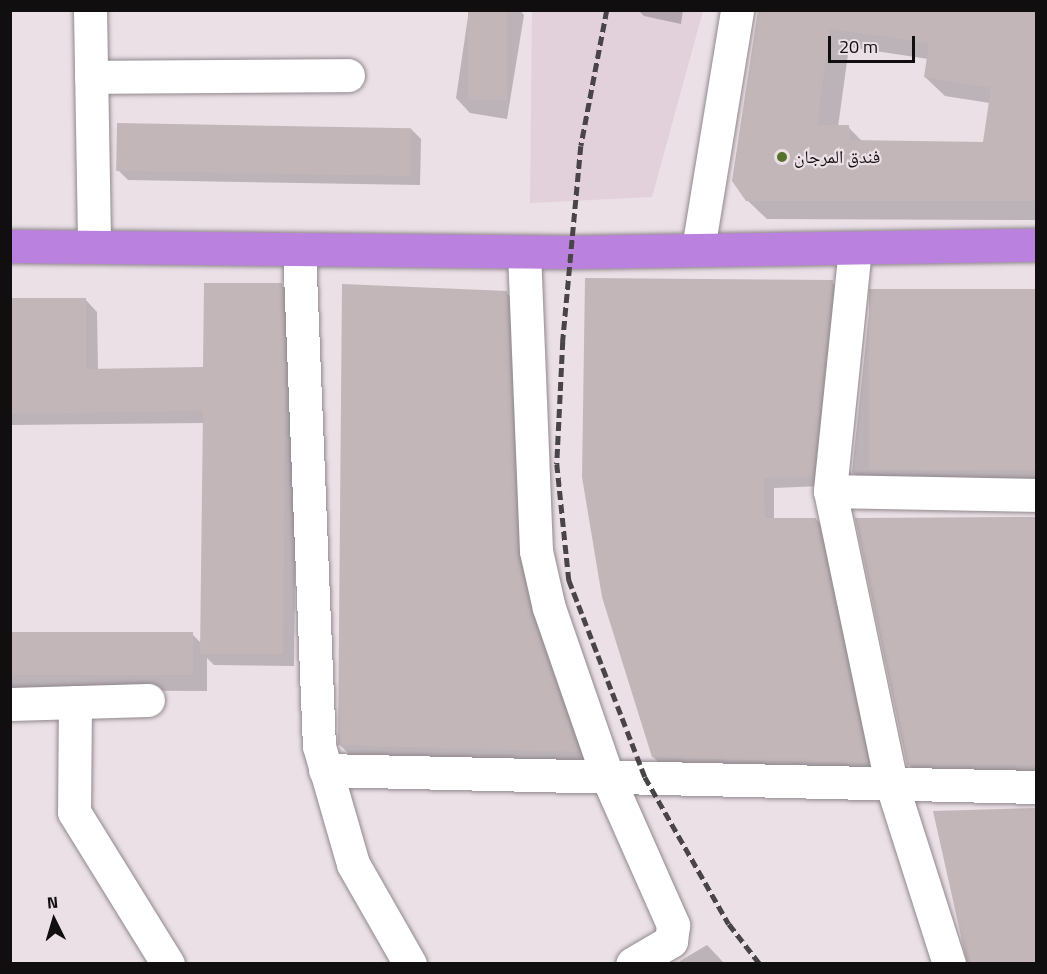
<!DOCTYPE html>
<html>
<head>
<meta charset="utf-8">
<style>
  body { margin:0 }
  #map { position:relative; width:1047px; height:974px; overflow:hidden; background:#eae0e6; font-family:"Titillium Web","Noto Naskh Arabic",sans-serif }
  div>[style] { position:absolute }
  .built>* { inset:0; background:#e2d0db }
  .shadow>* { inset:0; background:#0003 }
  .building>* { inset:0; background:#c2b6b8; transform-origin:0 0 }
  .roads { filter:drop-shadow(0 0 2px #91888e) drop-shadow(0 0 2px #91888e) }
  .street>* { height:33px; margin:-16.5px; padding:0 16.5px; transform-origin:16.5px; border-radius:16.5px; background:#fff }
  .highway>* { height:33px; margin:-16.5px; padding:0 16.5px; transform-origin:16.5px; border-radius:16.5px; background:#ba82de }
  .rail>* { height:4.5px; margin-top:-2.25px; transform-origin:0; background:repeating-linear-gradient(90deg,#494447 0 9px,transparent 0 13.5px) }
  .dots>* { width:16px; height:16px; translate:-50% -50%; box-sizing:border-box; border:3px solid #eae0e6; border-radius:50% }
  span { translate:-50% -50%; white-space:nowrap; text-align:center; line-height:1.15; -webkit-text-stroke:4.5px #eae0e6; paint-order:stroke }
  .poi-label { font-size:18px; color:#110e10 }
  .left { translate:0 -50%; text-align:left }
  .frame { position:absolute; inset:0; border:12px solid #110e10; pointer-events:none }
  .north { position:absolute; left:24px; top:890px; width:60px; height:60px; -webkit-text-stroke:4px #eae0e6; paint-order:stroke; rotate:355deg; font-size:16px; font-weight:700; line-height:24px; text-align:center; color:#110e10 }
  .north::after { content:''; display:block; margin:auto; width:21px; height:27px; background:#110e10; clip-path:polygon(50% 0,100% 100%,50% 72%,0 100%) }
  .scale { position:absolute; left:828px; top:36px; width:87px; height:27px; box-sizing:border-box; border:3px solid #110e10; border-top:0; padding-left:8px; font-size:18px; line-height:21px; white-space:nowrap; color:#110e10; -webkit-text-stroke:4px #eae0e6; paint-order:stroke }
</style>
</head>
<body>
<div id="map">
  <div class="built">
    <i style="clip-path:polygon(532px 11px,703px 11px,652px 197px,530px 203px)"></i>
  </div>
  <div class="shadow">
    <i style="clip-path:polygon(469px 10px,520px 10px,524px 15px,507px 119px,470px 113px,456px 98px)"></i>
    <i style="clip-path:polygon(638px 10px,683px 10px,681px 24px,644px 16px)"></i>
    <i style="clip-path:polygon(evenodd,760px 10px,1036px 10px,1036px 220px,767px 219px,747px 200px,760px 10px,849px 47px,928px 59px,925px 77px,945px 96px,990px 103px,984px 144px,863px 142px,848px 127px,838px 127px,849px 47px)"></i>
    <i style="clip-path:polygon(411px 129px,421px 139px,420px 185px,128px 180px,118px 170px)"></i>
    <i style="clip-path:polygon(832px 282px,842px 292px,822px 486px,774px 488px,774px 520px,816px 519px,826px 530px,877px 774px,664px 767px,653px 757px)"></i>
    <i style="clip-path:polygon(281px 285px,293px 297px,297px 382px,294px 666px,214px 665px,207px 658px,207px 691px,10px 690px,10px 633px,192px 634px,202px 644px,204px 423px,10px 425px,10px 300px,85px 299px,97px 312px,98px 370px,204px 369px)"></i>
    <i style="clip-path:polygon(1036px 291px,1036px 489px,872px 491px,852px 472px,871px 294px)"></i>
    <i style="clip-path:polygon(506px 292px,516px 303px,527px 566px,588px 761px,350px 755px,340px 745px)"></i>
    <i style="clip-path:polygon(1036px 518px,1036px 775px,918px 774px,908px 764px,857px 519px)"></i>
    <i style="clip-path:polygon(1036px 809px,1036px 964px,968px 964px,935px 812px)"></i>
    <i style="clip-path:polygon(707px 945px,725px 964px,675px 964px)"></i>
  </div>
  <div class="building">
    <i style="left:468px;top:10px;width:39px;height:90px"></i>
    <i style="clip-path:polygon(evenodd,758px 10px,1036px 10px,1036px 201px,746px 201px,732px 181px,758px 10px,830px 29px,929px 43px,924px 77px,991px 88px,983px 142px,850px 140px,849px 125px,817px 125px,830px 29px)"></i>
    <i style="left:117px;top:123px;width:294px;height:48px;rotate:1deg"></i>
    <i style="clip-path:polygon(585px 278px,833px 280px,813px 477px,764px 478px,765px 518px,816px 518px,868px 764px,652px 757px,602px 597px,582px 477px)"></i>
    <i style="clip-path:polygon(204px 283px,282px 283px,285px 369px,283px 654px,200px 654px,203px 411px,10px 414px,10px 298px,86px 298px,86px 369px,203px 367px)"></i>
    <i style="clip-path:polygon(342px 284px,507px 291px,518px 555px,531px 614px,579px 752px,338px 745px)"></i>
    <i style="left:1036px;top:289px;width:181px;height:167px;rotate:90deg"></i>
    <i style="clip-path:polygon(1036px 517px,1036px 765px,907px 765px,855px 518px)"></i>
    <i style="left:10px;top:632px;width:183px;height:43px"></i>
    <i style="clip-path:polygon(1036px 808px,1036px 963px,967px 963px,933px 811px)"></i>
  </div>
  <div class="roads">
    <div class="street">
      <i style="left:90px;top:10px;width:236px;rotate:89deg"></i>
      <i style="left:91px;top:77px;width:257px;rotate:-0.4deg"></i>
      <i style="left:855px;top:248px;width:244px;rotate:95.9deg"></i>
      <i style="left:830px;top:491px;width:297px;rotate:78.2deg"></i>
      <i style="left:891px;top:782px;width:191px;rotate:72.3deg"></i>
      <i style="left:299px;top:249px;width:497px;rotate:87.7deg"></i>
      <i style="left:319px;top:746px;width:123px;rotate:73.9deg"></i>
      <i style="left:353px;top:864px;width:115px;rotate:60.3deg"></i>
      <i style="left:698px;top:249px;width:242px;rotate:-80.7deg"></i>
      <i style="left:524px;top:252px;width:299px;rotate:87.7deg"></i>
      <i style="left:536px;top:551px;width:58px;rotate:77.2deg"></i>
      <i style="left:549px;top:608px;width:180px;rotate:70.9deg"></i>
      <i style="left:608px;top:778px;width:161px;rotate:66.1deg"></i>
      <i style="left:673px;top:925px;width:16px;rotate:97deg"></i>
      <i style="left:671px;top:941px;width:45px;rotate:149.5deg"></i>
      <i style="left:830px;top:491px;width:206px;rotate:1.1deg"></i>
      <i style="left:75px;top:702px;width:110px;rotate:90.5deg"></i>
      <i style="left:74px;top:812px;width:179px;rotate:58.3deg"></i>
      <i style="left:10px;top:704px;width:138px;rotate:-1.7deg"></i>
      <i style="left:325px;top:770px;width:711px;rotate:1.37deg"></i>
    </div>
    <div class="highway">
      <i style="left:10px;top:246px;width:559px;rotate:0.61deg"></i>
      <i style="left:569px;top:252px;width:467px;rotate:-0.9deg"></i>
    </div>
  </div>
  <div class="rail">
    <i style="left:607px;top:10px;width:138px;rotate:100.8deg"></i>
    <i style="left:581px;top:146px;width:196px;rotate:95.3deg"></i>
    <i style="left:563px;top:341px;width:123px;rotate:92.8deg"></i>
    <i style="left:557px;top:464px;width:117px;rotate:84.1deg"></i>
    <i style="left:569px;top:580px;width:211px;rotate:68.9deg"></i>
    <i style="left:645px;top:777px;width:169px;rotate:60.3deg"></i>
    <i style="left:729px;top:924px;width:51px;rotate:52.2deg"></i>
  </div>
  <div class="dots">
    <i style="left:782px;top:157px;background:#557328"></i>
  </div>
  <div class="poi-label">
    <span class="left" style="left:794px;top:157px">فندق المرجان</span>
  </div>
  <div class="frame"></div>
  <div class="north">N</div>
  <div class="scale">20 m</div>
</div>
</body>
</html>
